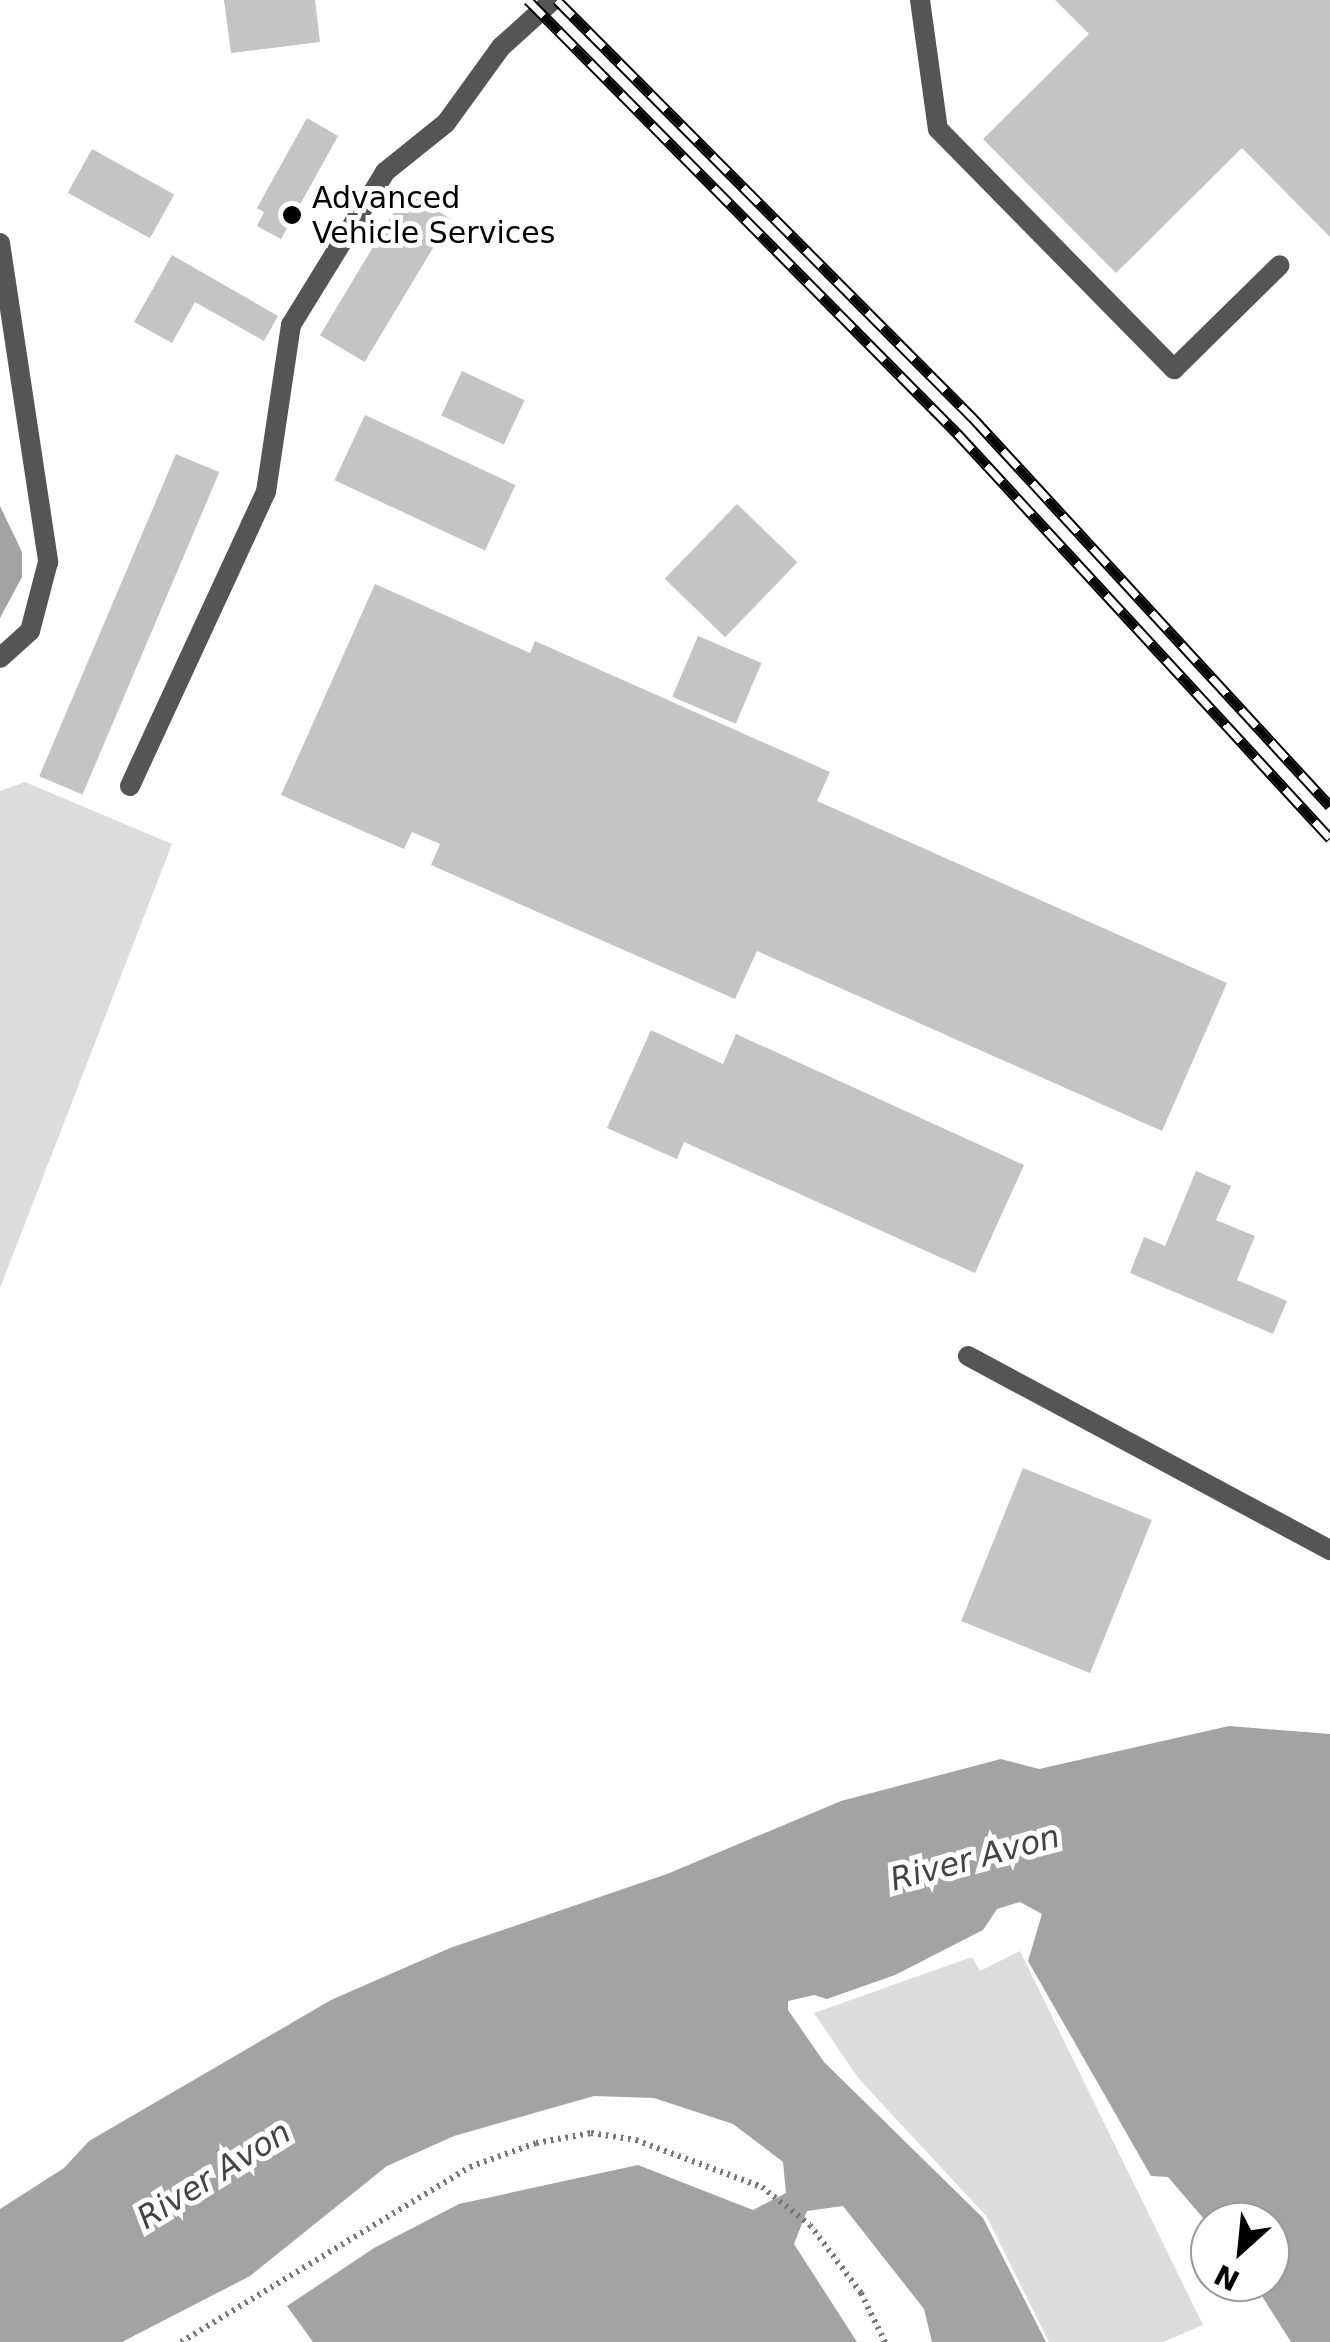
<!DOCTYPE html>
<html>
<head>
<meta charset="utf-8">
<style>
  body { margin:0 }
  #map { position:relative; width:1330px; height:2342px; overflow:hidden; background:#fff; font-family:"DejaVu Sans",sans-serif }
  div>[style] { position:absolute }
  .green>* { inset:0; background:#dcdcdc }
  .water>* { inset:0; background:#a3a3a3 }
  .building>* { inset:0; background:#c4c4c4; transform-origin:0 0 }
  .path>* { height:6px; margin-top:-3px; transform-origin:0; background:repeating-linear-gradient(90deg,#777 0 2.5px,transparent 0 7.5px) }
  .service>* { height:20px; margin:-10px; padding:0 10px; transform-origin:10px; border-radius:10px; background:#555 }
  .minor>* { height:20px; margin:-10px; padding:0 10px; transform-origin:10px; border-radius:10px; background:#555 }
  .rail>* { height:11px; margin-top:-5.5px; transform-origin:0; background:repeating-linear-gradient(90deg,#fff 0 22px,#000 0 44px); box-sizing:border-box; border-block:2px solid #000 }
  .dots>* { width:28px; height:28px; translate:-50% -50%; box-sizing:border-box; border:5px solid #fff; border-radius:50% }
  span { translate:-50% -50%; white-space:nowrap; text-align:center; line-height:1.15; -webkit-text-stroke:10px #fff; paint-order:stroke }
  .poi-label { font-size:30px; color:#000 }
  .left { translate:0 -50%; text-align:left }
  .water-label { font-size:32px; color:#444; font-style:italic }
  .north { position:absolute; left:1190px; top:2202px; width:100px; height:100px; box-sizing:border-box; background:#fff; border:2px solid #999; border-radius:50%; rotate:207deg; font-size:28px; font-weight:700; line-height:40px; text-align:center; color:#000 }
  .north::after { content:''; display:block; margin:auto; width:35px; height:45px; background:#000; clip-path:polygon(50% 0,100% 100%,50% 72%,0 100%) }
</style>
</head>
<body>
<div id="map">
  <div class="green">
    <i style="clip-path:polygon(25px 782px,172px 844px,0 1288px,0 791px)"></i>
    <i style="clip-path:polygon(1020px 1951px,1203px 2325px,1163px 2342px,1049px 2342px,987px 2217px,859px 2079px,814px 2013px,972px 1957px,980px 1971px)"></i>
  </div>
  <div class="water">
    <i style="clip-path:polygon(0 506px,22px 552px,22px 577px,0 618px)"></i>
    <i style="clip-path:polygon(1229px 1726px,1330px 1734px,1330px 2342px,1291px 2342px,1253px 2282px,1270px 2282px,1270px 2222px,1210px 2226px,1168px 2177px,1151px 2176px,1028px 1961px,1042px 1914px,1020px 1902px,997px 1909px,983px 1930px,895px 1975px,827px 1999px,814px 1995px,788px 2001px,788px 2010px,824px 2062px,983px 2218px,1046px 2342px,932px 2342px,924px 2309px,843px 2206px,807px 2211px,794px 2244px,857px 2342px,313px 2342px,287px 2306px,374px 2248px,459px 2204px,638px 2165px,753px 2210px,786px 2193px,783px 2162px,733px 2124px,654px 2098px,594px 2096px,454px 2136px,387px 2166px,250px 2276px,122px 2342px,0 2342px,0 2209px,64px 2168px,89px 2141px,331px 2000px,450px 1948px,667px 1874px,841px 1801px,1001px 1759px,1039px 1769px)"></i>
  </div>
  <div class="building">
    <i style="clip-path:polygon(224px 0,315px 0,320px 42px,231px 53px)"></i>
    <i style="clip-path:polygon(1055px 0,1330px 0,1330px 237px,1242px 148px,1116px 273px,983px 139px,1089px 34px)"></i>
    <i style="clip-path:polygon(307px 118px,338px 136px,281px 239px,257px 226px,264px 212px,257px 208px)"></i>
    <i style="left:92px;top:149px;width:94px;height:50px;rotate:29deg"></i>
    <i style="left:406px;top:192px;width:52px;height:167px;rotate:31deg"></i>
    <i style="clip-path:polygon(172px 255px,278px 316px,264px 341px,195px 302px,172px 343px,134px 322px)"></i>
    <i style="left:462px;top:371px;width:69px;height:49px;rotate:25deg"></i>
    <i style="left:365px;top:415px;width:166px;height:72px;rotate:25deg"></i>
    <i style="left:176px;top:454px;width:47px;height:350px;rotate:23deg"></i>
    <i style="left:737px;top:504px;width:84px;height:104px;rotate:44deg"></i>
    <i style="clip-path:polygon(375px 584px,530px 653px,535px 641px,830px 772px,817px 801px,1227px 983px,1162px 1131px,757px 951px,735px 999px,431px 865px,440px 844px,412px 832px,404px 849px,281px 795px)"></i>
    <i style="left:698px;top:636px;width:69px;height:66px;rotate:23deg"></i>
    <i style="clip-path:polygon(651px 1030px,723px 1064px,736px 1034px,1024px 1165px,975px 1273px,684px 1142px,677px 1159px,607px 1128px)"></i>
    <i style="clip-path:polygon(1196px 1171px,1231px 1186px,1216px 1220px,1255px 1236px,1237px 1280px,1287px 1301px,1273px 1334px,1130px 1273px,1144px 1237px,1165px 1246px)"></i>
    <i style="left:1023px;top:1468px;width:139px;height:165px;rotate:22deg"></i>
  </div>
  <div class="path">
    <i style="left:181px;top:2342px;width:338px;rotate:-31.2deg"></i>
    <i style="left:470px;top:2167px;width:70px;rotate:-20deg"></i>
    <i style="left:536px;top:2143px;width:56px;rotate:-10.3deg"></i>
    <i style="left:591px;top:2133px;width:46px;rotate:8.8deg"></i>
    <i style="left:636px;top:2140px;width:134px;rotate:20.5deg"></i>
    <i style="left:762px;top:2187px;width:61px;rotate:38.4deg"></i>
    <i style="left:810px;top:2225px;width:85px;rotate:53.1deg"></i>
    <i style="left:861px;top:2293px;width:55px;rotate:63.9deg"></i>
  </div>
  <div class="service">
    <i style="left:920px;top:0;width:130px;rotate:82.1deg"></i>
    <i style="left:938px;top:129px;width:337px;rotate:45.5deg"></i>
    <i style="left:1174px;top:369px;width:148px;rotate:-44.5deg"></i>
    <i style="left:0;top:243px;width:323px;rotate:81.4deg"></i>
    <i style="left:48px;top:562px;width:71px;rotate:104.6deg"></i>
    <i style="left:30px;top:631px;width:40px;rotate:138deg"></i>
    <i style="left:130px;top:786px;width:324px;rotate:-65.2deg"></i>
    <i style="left:266px;top:492px;width:169px;rotate:-81.5deg"></i>
    <i style="left:291px;top:325px;width:180px;rotate:-58.4deg"></i>
    <i style="left:385px;top:172px;width:78px;rotate:-38.8deg"></i>
    <i style="left:446px;top:123px;width:94px;rotate:-54.1deg"></i>
    <i style="left:968px;top:1356px;width:411px;rotate:28.2deg"></i>
  </div>
  <div class="minor">
    <i style="left:501px;top:47px;width:70px;rotate:-42.1deg"></i>
  </div>
  <div class="rail">
    <i style="left:528px;top:0;width:610px;rotate:45.27deg"></i>
    <i style="left:957px;top:433px;width:551px;rotate:47.36deg"></i>
    <i style="left:557px;top:0;width:590px;rotate:45.14deg"></i>
    <i style="left:973px;top:418px;width:527px;rotate:47.38deg"></i>
  </div>
  <div class="dots">
    <i style="left:292px;top:215px;background:#000"></i>
  </div>
  <div class="poi-label">
    <span class="left" style="left:312px;top:215px">Advanced<br>Vehicle Services</span>
  </div>
  <div class="water-label">
    <span style="left:975px;top:1858px;rotate:-15deg">River Avon</span>
    <span style="left:214px;top:2175px;rotate:-32deg">River Avon</span>
  </div>
  <div class="north">N</div>
</div>
</body>
</html>
